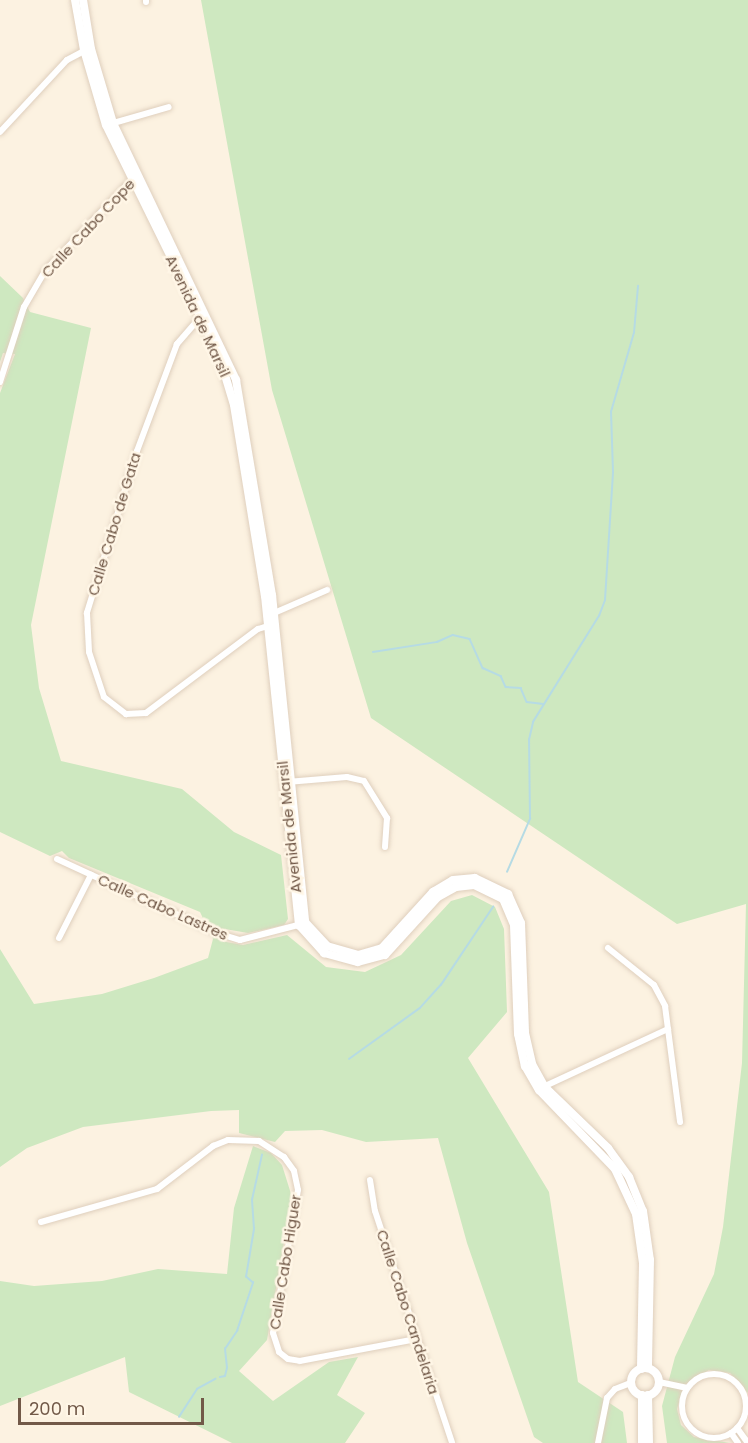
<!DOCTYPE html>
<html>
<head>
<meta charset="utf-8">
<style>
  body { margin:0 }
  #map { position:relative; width:748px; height:1443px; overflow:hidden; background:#fcf2e1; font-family:Poppins,sans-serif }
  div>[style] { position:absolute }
  .green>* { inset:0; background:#cee8c0 }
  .stream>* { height:1.5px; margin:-0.75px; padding:0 0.75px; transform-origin:0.75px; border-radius:0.75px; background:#b6dbe4 }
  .roads { filter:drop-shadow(0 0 2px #dfcfbd) drop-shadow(0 0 2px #dfcfbd) }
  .minor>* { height:6px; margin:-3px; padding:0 3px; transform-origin:3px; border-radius:3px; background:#fff }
  .minor>.ring { margin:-3px; padding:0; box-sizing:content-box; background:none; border:6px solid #fff; border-radius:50% }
  .tertiary>* { height:8px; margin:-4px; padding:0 4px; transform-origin:4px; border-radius:4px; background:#fff }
  .tertiary>.ring { margin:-4px; padding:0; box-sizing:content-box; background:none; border:8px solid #fff; border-radius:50% }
  span { translate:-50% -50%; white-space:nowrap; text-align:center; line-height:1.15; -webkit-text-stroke:5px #fff6e6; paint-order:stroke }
  .street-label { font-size:15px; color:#725948 }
  .scale { position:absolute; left:18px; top:1398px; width:186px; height:27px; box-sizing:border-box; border:3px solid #725948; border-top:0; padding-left:8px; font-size:18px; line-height:21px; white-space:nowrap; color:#725948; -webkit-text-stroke:4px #fff6e6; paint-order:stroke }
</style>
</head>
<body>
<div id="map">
  <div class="green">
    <i style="clip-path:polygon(201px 0,748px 0,748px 1393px,730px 1373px,709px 1370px,684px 1385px,677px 1409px,681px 1425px,694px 1437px,730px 1443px,667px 1443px,662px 1406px,675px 1357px,714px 1274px,723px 1227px,742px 1063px,746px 904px,677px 924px,371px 718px,272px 390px)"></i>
    <i style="clip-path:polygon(0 276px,23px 298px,30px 312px,91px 328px,31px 625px,39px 688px,61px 761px,182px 789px,234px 832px,281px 855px,288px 919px,284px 925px,248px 933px,219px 928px,221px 941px,243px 945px,287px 935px,326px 967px,365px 972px,401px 955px,451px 901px,472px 895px,495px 907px,504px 929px,507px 1012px,468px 1058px,549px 1192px,578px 1382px,623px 1412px,627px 1443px,543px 1443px,534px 1437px,467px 1243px,438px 1138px,366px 1142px,322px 1130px,285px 1131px,275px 1142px,239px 1133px,239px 1110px,211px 1111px,83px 1127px,27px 1148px,0 1167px,0 949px,34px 1004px,102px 994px,154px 978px,208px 958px,213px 939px,200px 912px,69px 858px,62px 851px,50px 856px,0 832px,0 393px,15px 354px,3px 353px,0 362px)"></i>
    <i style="clip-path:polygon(253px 1146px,271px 1153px,282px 1165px,292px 1197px,267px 1340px,239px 1371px,273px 1401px,329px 1362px,358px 1357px,337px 1395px,365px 1413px,345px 1443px,232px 1443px,129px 1392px,125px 1357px,0 1406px,0 1281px,34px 1286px,102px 1281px,158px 1269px,227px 1274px,234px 1208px)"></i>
  </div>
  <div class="stream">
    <i style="left:373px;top:652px;width:65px;rotate:-8.9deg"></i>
    <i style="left:437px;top:642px;width:17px;rotate:-24deg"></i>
    <i style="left:453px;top:635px;width:17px;rotate:13deg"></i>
    <i style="left:470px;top:639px;width:32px;rotate:66deg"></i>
    <i style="left:483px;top:668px;width:20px;rotate:24deg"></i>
    <i style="left:501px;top:676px;width:12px;rotate:66deg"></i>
    <i style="left:506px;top:687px;width:15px;rotate:4deg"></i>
    <i style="left:521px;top:688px;width:15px;rotate:67deg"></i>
    <i style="left:527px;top:702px;width:16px;rotate:7deg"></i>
    <i style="left:507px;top:872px;width:58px;rotate:-66.5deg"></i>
    <i style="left:530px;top:819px;width:79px;rotate:-90.7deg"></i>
    <i style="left:529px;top:740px;width:18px;rotate:-77deg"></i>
    <i style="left:533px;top:722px;width:125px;rotate:-58.1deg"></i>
    <i style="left:599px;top:616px;width:17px;rotate:-69deg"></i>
    <i style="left:605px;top:600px;width:128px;rotate:-86.4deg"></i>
    <i style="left:613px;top:472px;width:60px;rotate:-91.9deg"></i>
    <i style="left:611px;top:412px;width:82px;rotate:-73.8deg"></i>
    <i style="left:634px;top:333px;width:47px;rotate:-85.1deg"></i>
    <i style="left:349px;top:1059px;width:87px;rotate:-35.7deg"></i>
    <i style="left:420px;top:1008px;width:31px;rotate:-48deg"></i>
    <i style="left:441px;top:985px;width:94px;rotate:-56.3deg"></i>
    <i style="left:220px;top:1377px;width:5px;rotate:-11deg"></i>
    <i style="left:225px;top:1376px;width:8px;rotate:-76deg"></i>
    <i style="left:227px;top:1368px;width:19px;rotate:-96deg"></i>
    <i style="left:225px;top:1349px;width:22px;rotate:-56deg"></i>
    <i style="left:237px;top:1331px;width:51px;rotate:-71.6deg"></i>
    <i style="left:253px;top:1283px;width:9px;rotate:-139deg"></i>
    <i style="left:246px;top:1277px;width:49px;rotate:-80.5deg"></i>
    <i style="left:254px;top:1229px;width:29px;rotate:-94deg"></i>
    <i style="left:252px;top:1200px;width:46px;rotate:-77.5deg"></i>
    <i style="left:179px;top:1417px;width:33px;rotate:-57deg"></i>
    <i style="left:197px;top:1389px;width:21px;rotate:-29deg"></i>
  </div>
  <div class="roads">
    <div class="minor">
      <i style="left:146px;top:0;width:2px;rotate:90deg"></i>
      <i style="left:110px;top:124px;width:61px;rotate:-16.1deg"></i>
      <i style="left:0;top:132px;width:98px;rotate:-47.1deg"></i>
      <i style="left:67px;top:60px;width:24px;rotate:-28deg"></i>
      <i style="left:203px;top:314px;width:40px;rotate:131deg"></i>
      <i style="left:177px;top:344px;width:114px;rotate:110.5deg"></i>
      <i style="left:137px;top:451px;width:170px;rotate:107.2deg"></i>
      <i style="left:87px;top:613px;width:39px;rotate:87deg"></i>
      <i style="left:89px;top:652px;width:47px;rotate:71.6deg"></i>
      <i style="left:104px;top:697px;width:28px;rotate:38deg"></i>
      <i style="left:126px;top:714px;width:20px;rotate:-3deg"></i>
      <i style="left:146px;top:713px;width:140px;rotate:-36.9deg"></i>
      <i style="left:258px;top:629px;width:10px;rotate:-17deg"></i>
      <i style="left:0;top:382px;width:79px;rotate:-72.3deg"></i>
      <i style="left:24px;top:307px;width:42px;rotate:-59.7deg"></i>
      <i style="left:45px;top:271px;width:131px;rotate:-46.5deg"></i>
      <i style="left:274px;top:613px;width:58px;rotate:-23.5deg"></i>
      <i style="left:287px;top:782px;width:60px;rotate:-4.8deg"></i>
      <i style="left:347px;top:777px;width:17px;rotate:13deg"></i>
      <i style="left:364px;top:781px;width:44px;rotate:58.1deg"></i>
      <i style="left:387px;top:818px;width:29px;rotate:94deg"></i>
      <i style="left:57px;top:859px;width:176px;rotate:24.8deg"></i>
      <i style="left:217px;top:933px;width:24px;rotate:17deg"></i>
      <i style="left:240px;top:940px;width:64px;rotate:-14.5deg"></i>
      <i style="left:59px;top:938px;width:71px;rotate:-63.1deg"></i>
      <i style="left:608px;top:948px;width:59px;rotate:38.8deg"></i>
      <i style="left:654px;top:985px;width:24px;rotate:62deg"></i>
      <i style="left:665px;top:1006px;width:117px;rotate:82.6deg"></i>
      <i style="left:543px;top:1087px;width:138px;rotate:-24.9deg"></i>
      <i style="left:370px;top:1180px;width:31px;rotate:81deg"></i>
      <i style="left:375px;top:1211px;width:244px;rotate:71.6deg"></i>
      <i style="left:41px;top:1222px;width:121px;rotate:-15.9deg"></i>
      <i style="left:157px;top:1189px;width:71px;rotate:-37.5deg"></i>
      <i style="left:213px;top:1146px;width:16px;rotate:-22deg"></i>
      <i style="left:228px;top:1140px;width:31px;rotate:2deg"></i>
      <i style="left:259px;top:1141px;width:30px;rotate:33deg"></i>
      <i style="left:284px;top:1157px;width:17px;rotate:54deg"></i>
      <i style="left:294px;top:1171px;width:19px;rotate:78deg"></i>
      <i style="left:298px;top:1190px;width:145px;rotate:99.9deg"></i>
      <i style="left:273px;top:1333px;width:20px;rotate:72deg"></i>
      <i style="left:279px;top:1352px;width:11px;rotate:38deg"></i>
      <i style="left:288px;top:1359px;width:12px;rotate:9deg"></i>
      <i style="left:300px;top:1361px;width:118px;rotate:-10.7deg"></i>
      <i class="ring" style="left:682px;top:1374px;width:58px;height:58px"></i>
      <i style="left:659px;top:1382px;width:29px;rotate:12deg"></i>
      <i style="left:737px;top:1428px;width:19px;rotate:54deg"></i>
      <i style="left:731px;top:1433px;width:12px;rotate:55deg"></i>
      <i style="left:598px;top:1443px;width:46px;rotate:-78.7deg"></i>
      <i style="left:607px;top:1398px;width:12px;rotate:-48deg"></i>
      <i style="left:615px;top:1389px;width:17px;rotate:-21deg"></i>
    </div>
    <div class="tertiary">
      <i style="left:75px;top:0;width:51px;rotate:79.8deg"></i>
      <i style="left:84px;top:50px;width:78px;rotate:73.7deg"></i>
      <i style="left:106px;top:125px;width:256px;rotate:63.8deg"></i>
      <i style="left:219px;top:355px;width:52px;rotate:73.3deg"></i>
      <i style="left:234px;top:405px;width:193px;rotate:80.8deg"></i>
      <i style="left:265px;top:596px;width:331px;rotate:84.1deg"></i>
      <i style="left:299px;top:925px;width:38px;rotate:48deg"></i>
      <i style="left:324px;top:953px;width:35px;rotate:15deg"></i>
      <i style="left:358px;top:962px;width:28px;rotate:-15deg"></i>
      <i style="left:385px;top:955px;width:79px;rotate:-47.6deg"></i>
      <i style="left:438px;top:897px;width:21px;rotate:-29deg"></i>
      <i style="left:456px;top:887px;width:18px;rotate:-6deg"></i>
      <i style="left:474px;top:885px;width:32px;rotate:26deg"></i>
      <i style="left:503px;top:899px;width:28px;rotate:67deg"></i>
      <i style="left:514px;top:925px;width:109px;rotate:87.9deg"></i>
      <i style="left:518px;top:1034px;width:33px;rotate:78deg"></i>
      <i style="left:525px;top:1066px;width:28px;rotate:60deg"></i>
      <i style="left:539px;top:1090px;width:110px;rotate:46.1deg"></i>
      <i style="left:615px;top:1169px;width:50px;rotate:65deg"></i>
      <i style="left:636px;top:1214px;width:49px;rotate:81.9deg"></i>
      <i style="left:643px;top:1263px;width:106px;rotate:91.1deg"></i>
      <i style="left:83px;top:0;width:50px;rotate:80.7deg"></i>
      <i style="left:91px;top:49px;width:77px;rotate:73.4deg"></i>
      <i style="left:113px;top:123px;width:285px;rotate:64.4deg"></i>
      <i style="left:236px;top:380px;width:218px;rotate:80.5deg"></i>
      <i style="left:272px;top:595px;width:329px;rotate:84.2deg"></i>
      <i style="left:305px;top:922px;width:33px;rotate:47deg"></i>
      <i style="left:327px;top:946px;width:32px;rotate:16deg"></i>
      <i style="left:358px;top:955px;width:25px;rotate:-16deg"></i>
      <i style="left:382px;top:948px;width:76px;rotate:-47.7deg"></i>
      <i style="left:433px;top:892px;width:23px;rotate:-31deg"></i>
      <i style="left:453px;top:880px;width:22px;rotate:-5deg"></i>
      <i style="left:475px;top:878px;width:37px;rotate:26deg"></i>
      <i style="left:508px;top:894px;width:32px;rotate:66deg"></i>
      <i style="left:521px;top:923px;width:110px;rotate:87.9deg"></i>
      <i style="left:525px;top:1033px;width:32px;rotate:77deg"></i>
      <i style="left:532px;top:1064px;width:26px;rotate:61deg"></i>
      <i style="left:545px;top:1087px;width:88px;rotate:44.1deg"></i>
      <i style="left:608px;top:1148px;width:36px;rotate:54deg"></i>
      <i style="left:629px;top:1177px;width:37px;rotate:68deg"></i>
      <i style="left:643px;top:1211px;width:49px;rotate:81.9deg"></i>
      <i style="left:650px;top:1260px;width:108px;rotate:91.1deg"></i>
      <i class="ring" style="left:631px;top:1368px;width:20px;height:20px"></i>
      <i style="left:642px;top:1395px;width:48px;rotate:90deg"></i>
      <i style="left:648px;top:1395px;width:48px;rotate:88.8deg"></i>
    </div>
  </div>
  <div class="street-label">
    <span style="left:88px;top:228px;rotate:-47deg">Calle Cabo Cope</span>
    <span style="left:198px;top:316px;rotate:65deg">Avenida de Marsil</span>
    <span style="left:114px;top:524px;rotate:-73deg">Calle Cabo de Gata</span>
    <span style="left:289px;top:827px;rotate:-96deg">Avenida de Marsil</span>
    <span style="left:163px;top:907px;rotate:24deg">Calle Cabo Lastres</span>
    <span style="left:285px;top:1262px;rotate:-81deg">Calle Cabo Higuer</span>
    <span style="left:408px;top:1312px;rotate:72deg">Calle Cabo Candelaria</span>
  </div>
  <div class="scale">200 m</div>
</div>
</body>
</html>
